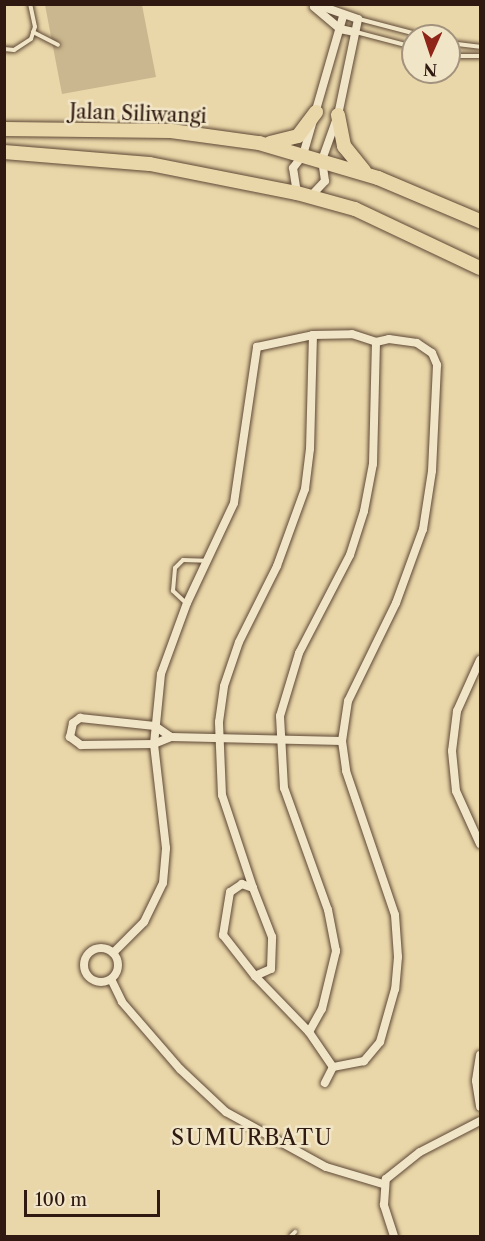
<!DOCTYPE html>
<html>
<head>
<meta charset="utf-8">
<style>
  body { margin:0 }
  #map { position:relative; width:485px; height:1241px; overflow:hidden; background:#ead7a9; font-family:"Libre Caslon Text",serif }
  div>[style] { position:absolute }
  .green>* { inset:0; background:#cab78f }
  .roads { filter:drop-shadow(0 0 2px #5e4836) drop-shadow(0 0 2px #5e4836) }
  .service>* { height:4px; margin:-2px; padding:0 2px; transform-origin:2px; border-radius:2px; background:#f1e5c7 }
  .minor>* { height:8px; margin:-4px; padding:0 4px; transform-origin:4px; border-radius:4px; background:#f1e5c7 }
  .minor>.ring { margin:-4px; padding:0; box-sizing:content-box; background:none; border:8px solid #f1e5c7; border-radius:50% }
  .primary>* { height:14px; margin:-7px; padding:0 7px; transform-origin:7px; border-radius:7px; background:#ead7a9 }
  span { translate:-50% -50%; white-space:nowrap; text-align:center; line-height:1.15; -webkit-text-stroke:5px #f1e5c7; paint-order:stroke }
  .street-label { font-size:20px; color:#2f1910 }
  .quarter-label { font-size:22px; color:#2f1910; letter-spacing:1.5px }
  .frame { position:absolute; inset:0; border:6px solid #2f1910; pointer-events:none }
  .north { position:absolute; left:401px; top:24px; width:60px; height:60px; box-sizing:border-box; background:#f1e5c7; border:2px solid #a3937e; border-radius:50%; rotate:183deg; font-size:16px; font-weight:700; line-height:24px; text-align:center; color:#2f1910 }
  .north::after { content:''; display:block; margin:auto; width:21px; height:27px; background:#8f2418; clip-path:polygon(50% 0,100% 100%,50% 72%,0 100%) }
  .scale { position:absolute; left:24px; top:1190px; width:136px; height:27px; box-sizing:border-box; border:3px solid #2f1910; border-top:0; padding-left:8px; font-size:18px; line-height:21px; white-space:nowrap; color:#2f1910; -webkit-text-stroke:4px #f1e5c7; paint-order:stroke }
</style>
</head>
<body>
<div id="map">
  <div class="green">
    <i style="clip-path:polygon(45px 5px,142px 5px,156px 77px,62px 94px)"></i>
  </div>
  <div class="roads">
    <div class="service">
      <i style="left:359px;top:19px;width:67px;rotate:14.7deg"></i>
      <i style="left:33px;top:32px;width:28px;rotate:27deg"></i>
      <i style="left:356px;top:32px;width:59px;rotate:14.7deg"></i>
      <i style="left:449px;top:43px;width:31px;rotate:7deg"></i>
      <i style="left:4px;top:49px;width:10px;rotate:6deg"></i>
      <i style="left:14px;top:50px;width:20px;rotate:-33deg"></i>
      <i style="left:31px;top:39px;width:13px;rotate:-72deg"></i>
      <i style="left:35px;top:27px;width:24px;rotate:-102deg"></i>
      <i style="left:449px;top:56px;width:31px"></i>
      <i style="left:186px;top:603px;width:18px;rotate:-137deg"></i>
      <i style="left:173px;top:591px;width:23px;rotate:-85deg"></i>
      <i style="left:175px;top:568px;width:11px;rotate:-45deg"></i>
      <i style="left:183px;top:560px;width:23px;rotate:2deg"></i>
      <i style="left:291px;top:1236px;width:6px;rotate:-45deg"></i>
    </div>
    <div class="minor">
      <i style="left:314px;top:7px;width:34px;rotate:40deg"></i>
      <i style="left:340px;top:29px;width:14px;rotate:12deg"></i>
      <i style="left:297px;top:193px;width:25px;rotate:-99deg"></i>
      <i style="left:293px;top:168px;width:16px;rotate:-52deg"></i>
      <i style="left:303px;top:155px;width:145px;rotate:-73.9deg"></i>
      <i style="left:310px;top:197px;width:22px;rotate:-47deg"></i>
      <i style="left:325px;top:181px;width:21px;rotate:-98deg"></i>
      <i style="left:322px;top:160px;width:48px;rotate:-70.4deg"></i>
      <i style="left:338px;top:115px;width:98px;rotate:-78.2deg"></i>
      <i style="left:358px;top:19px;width:46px;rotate:-160.8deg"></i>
      <i style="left:480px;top:660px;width:56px;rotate:114.3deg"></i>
      <i style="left:457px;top:711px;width:40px;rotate:97.1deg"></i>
      <i style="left:452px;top:751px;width:40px;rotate:84.3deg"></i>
      <i style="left:456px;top:791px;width:58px;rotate:65.6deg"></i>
      <i style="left:80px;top:718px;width:75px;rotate:6.1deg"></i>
      <i style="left:155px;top:726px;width:19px;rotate:35deg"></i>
      <i style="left:171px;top:737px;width:18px;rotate:158deg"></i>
      <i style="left:154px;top:744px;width:73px;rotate:179.2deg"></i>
      <i style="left:81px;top:745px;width:14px;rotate:-144deg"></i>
      <i style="left:70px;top:737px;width:14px;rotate:-78deg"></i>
      <i style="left:73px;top:723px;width:9px;rotate:-36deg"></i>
      <i style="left:171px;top:737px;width:171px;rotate:1.3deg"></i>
      <i style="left:253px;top:888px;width:98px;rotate:-108.4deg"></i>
      <i style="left:222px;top:795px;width:73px;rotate:-92.4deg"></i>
      <i style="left:219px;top:722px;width:36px;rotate:-82deg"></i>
      <i style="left:224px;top:686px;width:46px;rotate:-71.2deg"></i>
      <i style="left:239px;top:642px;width:85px;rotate:-63.4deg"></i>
      <i style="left:277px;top:566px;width:82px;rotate:-70deg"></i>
      <i style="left:305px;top:489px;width:40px;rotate:-82.9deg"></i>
      <i style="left:310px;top:449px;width:114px;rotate:-88.5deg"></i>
      <i class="ring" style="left:84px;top:948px;width:26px;height:26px"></i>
      <i style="left:113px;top:953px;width:44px;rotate:-45deg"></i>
      <i style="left:144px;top:922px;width:43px;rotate:-64deg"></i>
      <i style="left:163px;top:883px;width:35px;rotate:-85deg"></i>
      <i style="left:166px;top:848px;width:105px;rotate:-96.6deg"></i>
      <i style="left:154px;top:744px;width:70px;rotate:-84.3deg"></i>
      <i style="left:161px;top:674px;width:76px;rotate:-69.9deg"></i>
      <i style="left:187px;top:603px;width:110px;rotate:-64.8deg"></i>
      <i style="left:234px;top:503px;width:158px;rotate:-81.6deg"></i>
      <i style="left:257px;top:347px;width:57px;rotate:-12.1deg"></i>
      <i style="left:313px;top:335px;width:39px;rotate:-1deg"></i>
      <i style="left:352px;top:334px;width:25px;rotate:18deg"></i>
      <i style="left:376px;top:342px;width:13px;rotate:-13deg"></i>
      <i style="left:389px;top:339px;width:28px;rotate:8deg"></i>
      <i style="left:417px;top:343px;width:18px;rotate:34deg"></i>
      <i style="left:432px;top:353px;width:13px;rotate:67deg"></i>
      <i style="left:437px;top:365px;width:106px;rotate:92.7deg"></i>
      <i style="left:432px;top:471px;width:59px;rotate:98.8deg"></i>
      <i style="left:423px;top:529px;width:79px;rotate:110deg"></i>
      <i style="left:396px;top:603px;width:109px;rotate:116.1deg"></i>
      <i style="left:348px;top:701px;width:40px;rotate:98.5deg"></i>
      <i style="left:342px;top:741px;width:30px;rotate:82deg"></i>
      <i style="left:346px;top:771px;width:152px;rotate:71.2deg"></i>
      <i style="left:395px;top:915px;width:42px;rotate:85.9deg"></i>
      <i style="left:398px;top:957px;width:32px;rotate:95deg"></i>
      <i style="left:395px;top:989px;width:55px;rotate:105.8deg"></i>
      <i style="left:380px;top:1042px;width:25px;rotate:130deg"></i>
      <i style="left:364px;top:1061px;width:32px;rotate:169deg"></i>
      <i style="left:333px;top:1067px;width:18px;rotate:117deg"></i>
      <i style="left:255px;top:976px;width:17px;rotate:-24deg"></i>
      <i style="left:271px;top:969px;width:32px;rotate:-88deg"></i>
      <i style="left:272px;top:937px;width:53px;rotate:-111.2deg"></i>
      <i style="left:253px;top:888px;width:12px;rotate:-160deg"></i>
      <i style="left:242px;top:884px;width:14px;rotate:146deg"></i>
      <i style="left:230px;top:892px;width:44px;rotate:99.2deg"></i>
      <i style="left:223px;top:935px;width:52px;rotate:52deg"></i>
      <i style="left:255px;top:976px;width:78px;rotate:46deg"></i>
      <i style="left:309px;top:1032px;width:42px;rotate:55.6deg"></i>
      <i style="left:111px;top:979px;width:25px;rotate:64deg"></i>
      <i style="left:122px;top:1002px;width:89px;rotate:49.1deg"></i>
      <i style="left:180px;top:1069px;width:63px;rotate:43.1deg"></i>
      <i style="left:226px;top:1112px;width:114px;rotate:28.8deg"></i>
      <i style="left:326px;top:1167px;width:59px;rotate:16.6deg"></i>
      <i style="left:309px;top:1032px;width:26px;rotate:-61deg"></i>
      <i style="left:322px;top:1009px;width:60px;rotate:-76.4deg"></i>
      <i style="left:336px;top:951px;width:42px;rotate:-101deg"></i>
      <i style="left:328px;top:910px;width:130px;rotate:-109.8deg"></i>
      <i style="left:284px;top:788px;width:72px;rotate:-93.2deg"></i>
      <i style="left:280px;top:716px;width:66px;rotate:-73.2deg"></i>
      <i style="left:299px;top:653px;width:110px;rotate:-62.5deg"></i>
      <i style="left:350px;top:555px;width:46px;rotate:-72.3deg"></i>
      <i style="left:364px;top:511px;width:48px;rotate:-79.2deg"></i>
      <i style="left:373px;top:464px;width:122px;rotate:-88.6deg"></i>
      <i style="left:480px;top:1055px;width:26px;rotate:99deg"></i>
      <i style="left:476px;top:1081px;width:26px;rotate:81deg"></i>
      <i style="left:394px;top:1236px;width:33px;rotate:-108deg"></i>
      <i style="left:384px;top:1205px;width:26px;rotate:-86deg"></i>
      <i style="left:386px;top:1179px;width:43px;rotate:-38.5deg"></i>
      <i style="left:420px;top:1152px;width:68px;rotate:-27.3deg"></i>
    </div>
    <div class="primary">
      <i style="left:338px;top:115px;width:32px;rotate:79deg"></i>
      <i style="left:344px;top:146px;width:32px;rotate:51deg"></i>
      <i style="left:4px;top:129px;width:167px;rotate:0.7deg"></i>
      <i style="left:171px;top:131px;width:89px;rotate:7.8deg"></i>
      <i style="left:259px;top:143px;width:124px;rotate:16.4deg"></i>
      <i style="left:378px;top:178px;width:111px;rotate:22.9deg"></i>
      <i style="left:270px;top:143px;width:29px;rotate:-14deg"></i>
      <i style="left:298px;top:136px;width:30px;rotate:-53deg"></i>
      <i style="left:4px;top:152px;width:146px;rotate:4.7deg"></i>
      <i style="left:150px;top:164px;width:150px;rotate:11.2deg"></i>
      <i style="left:297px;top:193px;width:60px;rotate:15.4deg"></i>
      <i style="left:355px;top:209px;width:138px;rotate:25.3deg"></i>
    </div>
  </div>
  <div class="street-label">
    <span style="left:138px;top:114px;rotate:2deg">Jalan Siliwangi</span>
  </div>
  <div class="quarter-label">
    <span style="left:252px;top:1138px">SUMURBATU</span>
  </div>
  <div class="frame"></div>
  <div class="north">N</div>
  <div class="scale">100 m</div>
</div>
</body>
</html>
